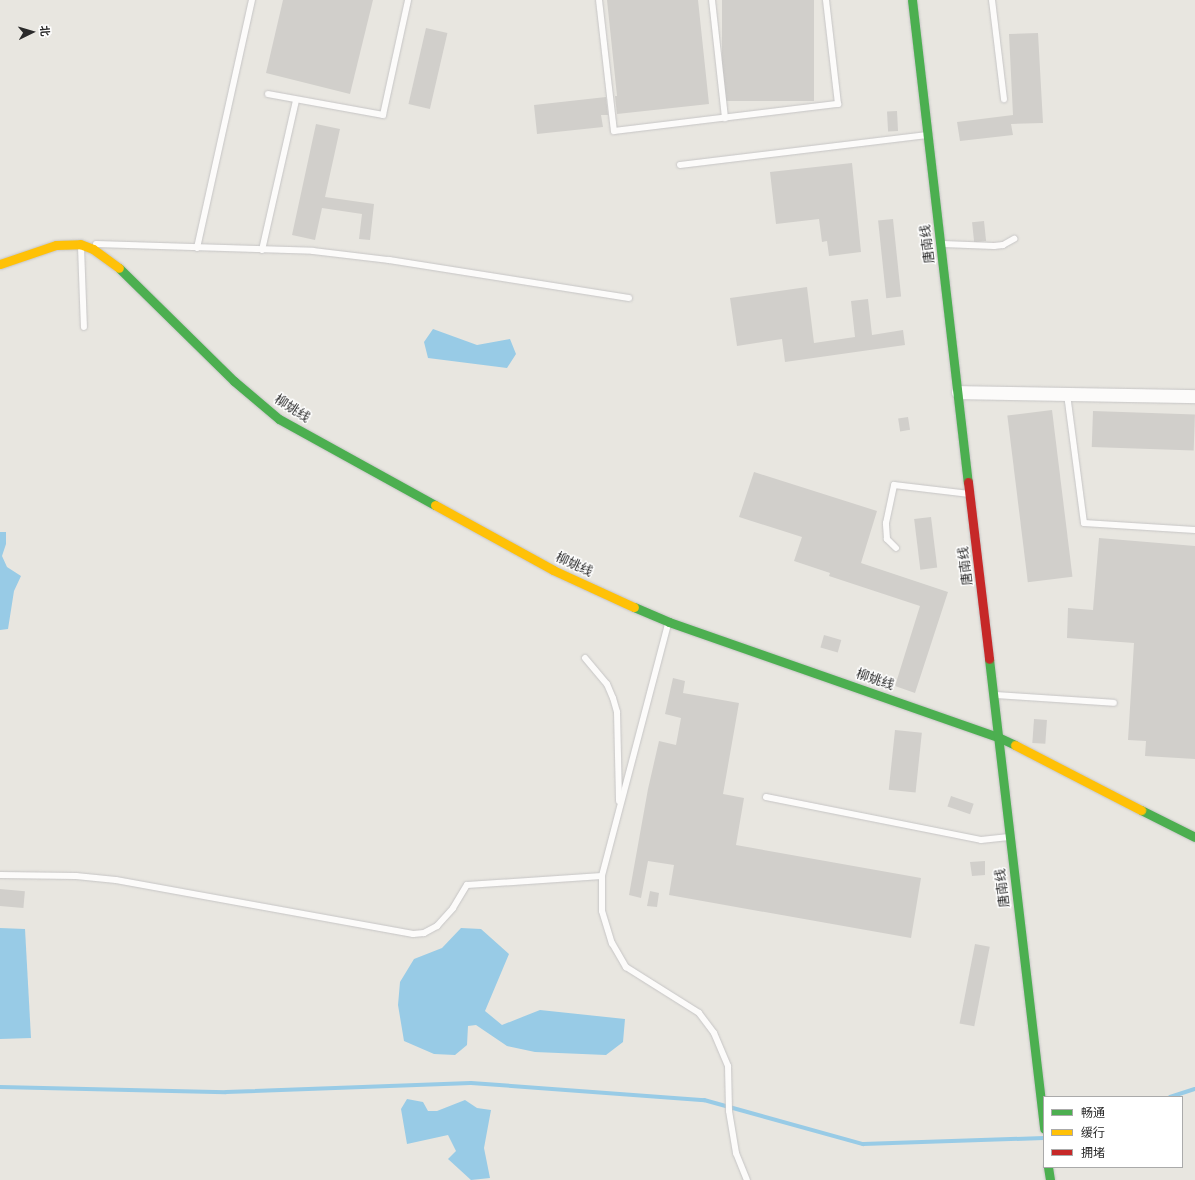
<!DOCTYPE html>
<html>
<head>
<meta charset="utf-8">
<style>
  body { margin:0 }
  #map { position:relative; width:1195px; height:1180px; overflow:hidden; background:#e8e6e0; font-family:"Source Sans 3","Noto Sans SC",sans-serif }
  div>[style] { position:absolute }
  .water>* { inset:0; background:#98cbe6 }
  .stream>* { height:4px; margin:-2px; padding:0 2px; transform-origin:2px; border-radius:2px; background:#98cbe6 }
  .building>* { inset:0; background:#d1cfcb; transform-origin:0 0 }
  .roads { filter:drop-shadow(0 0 1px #c6c5c5) drop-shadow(0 0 1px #c6c5c5) }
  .lane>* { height:6px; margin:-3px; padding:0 3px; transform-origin:3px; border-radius:3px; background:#fcfbfa }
  .street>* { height:13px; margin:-6.5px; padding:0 6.5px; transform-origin:6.5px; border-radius:6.5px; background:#fcfbfa }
  .fast>* { height:9px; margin:-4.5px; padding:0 4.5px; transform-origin:4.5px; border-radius:4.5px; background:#4caf50 }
  .slow>* { height:9px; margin:-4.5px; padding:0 4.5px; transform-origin:4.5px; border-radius:4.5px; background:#ffc107 }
  .jam>* { height:9px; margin:-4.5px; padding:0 4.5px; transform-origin:4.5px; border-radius:4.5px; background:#c62828 }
  span { translate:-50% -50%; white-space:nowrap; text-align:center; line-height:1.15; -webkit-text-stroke:3px #fff; paint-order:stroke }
  .street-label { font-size:13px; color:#2a2a2a }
  .legend { position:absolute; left:1043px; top:1096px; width:140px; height:72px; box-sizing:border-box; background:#fff; border:1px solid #aaa; margin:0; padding:5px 7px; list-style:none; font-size:12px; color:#2a2a2a }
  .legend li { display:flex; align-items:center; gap:8px; height:20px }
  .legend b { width:20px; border:1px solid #aaa }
  .north { position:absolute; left:12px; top:12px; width:40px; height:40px; -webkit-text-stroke:3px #fff; paint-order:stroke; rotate:85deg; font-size:11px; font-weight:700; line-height:16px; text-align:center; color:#2a2a2a }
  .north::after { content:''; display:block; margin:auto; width:14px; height:18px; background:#2a2a2a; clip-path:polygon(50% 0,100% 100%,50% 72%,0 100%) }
</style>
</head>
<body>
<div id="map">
  <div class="water">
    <i style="clip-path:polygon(433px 329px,477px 345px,510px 339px,516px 354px,507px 368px,428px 358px,424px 342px)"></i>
    <i style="clip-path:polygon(0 532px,6px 532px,6px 544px,2px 556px,7px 567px,21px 576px,14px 591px,8px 629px,0 630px)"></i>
    <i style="clip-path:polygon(0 928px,25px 929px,31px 1038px,0 1039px)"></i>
    <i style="clip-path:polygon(461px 928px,481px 929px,509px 954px,485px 1011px,502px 1025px,540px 1010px,625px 1019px,623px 1042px,606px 1055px,535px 1052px,507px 1046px,476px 1025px,468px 1026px,467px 1045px,455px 1055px,434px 1054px,404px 1041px,398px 1005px,400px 982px,414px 959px,442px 948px)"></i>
    <i style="clip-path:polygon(407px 1099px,423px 1102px,428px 1111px,437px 1111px,465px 1100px,477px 1108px,491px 1110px,484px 1148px,490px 1178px,471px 1180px,448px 1159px,456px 1151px,448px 1135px,407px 1144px,401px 1109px)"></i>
  </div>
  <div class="stream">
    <i style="left:0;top:1087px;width:226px;rotate:1.3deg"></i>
    <i style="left:226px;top:1092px;width:245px;rotate:-2.1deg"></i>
    <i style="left:471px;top:1083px;width:234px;rotate:4.2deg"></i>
    <i style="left:704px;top:1100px;width:165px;rotate:15.5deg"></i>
    <i style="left:863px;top:1144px;width:181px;rotate:-1.9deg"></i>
    <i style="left:1170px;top:1097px;width:26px;rotate:-18deg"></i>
  </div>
  <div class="building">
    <i style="clip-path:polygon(283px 0,373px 0,350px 94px,266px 73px)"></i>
    <i style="clip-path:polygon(607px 0,698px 0,709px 104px,617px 114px,615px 96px,617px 96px)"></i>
    <i style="left:722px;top:0;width:92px;height:101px"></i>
    <i style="left:426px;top:28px;width:22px;height:78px;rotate:13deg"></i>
    <i style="clip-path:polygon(1038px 33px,1043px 123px,1011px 124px,1013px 135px,960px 141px,957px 122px,1013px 115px,1009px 34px)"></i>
    <i style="clip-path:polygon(606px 97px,608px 115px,601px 115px,603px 127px,537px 134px,534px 105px)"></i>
    <i style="left:897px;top:111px;width:20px;height:10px;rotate:87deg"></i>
    <i style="clip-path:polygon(316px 124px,340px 129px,325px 197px,374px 204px,370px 240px,359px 239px,362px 214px,322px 208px,315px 240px,292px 235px)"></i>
    <i style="clip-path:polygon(852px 163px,861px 252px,829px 256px,827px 241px,822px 242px,819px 219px,776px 224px,770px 172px)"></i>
    <i style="left:893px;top:219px;width:78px;height:15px;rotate:84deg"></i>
    <i style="left:984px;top:221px;width:20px;height:12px;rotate:84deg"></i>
    <i style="clip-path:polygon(807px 287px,814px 343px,855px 337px,851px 301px,868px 299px,872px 335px,903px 330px,905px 345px,785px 362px,782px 339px,737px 346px,730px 298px)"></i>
    <i style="left:1052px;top:410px;width:168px;height:45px;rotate:83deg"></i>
    <i style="left:1093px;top:411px;width:102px;height:36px;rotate:2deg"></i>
    <i style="left:908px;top:417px;width:13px;height:10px;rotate:81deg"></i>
    <i style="clip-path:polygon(754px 472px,877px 511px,861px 563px,948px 592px,915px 693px,895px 686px,920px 606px,829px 576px,830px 573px,794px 561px,802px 537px,739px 517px)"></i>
    <i style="left:931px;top:517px;width:51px;height:17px;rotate:83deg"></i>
    <i style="clip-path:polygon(1099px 538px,1195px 546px,1195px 759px,1145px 756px,1146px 741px,1128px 740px,1134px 643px,1067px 638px,1068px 608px,1093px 610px)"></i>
    <i style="left:824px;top:635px;width:18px;height:13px;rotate:16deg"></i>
    <i style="clip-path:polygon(673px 678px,685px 681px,683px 693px,739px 703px,723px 794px,744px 798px,736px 845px,921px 878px,911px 938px,669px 895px,674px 865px,648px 861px,641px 898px,629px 895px,648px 789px,659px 741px,676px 745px,681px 718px,665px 714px)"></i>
    <i style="left:1034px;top:719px;width:13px;height:24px;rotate:4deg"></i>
    <i style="left:895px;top:730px;width:27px;height:60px;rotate:6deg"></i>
    <i style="left:951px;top:796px;width:24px;height:11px;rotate:19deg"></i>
    <i style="clip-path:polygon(985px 861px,985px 875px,972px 876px,970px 862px)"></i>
    <i style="left:0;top:889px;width:25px;height:17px;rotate:5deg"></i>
    <i style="clip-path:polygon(650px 891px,659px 893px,657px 907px,647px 906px)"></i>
    <i style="left:975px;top:944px;width:15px;height:81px;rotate:11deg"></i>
  </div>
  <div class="roads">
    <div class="lane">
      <i style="left:599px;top:0;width:132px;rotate:83.5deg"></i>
      <i style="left:614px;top:131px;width:226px;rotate:-6.9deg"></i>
      <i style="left:838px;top:104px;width:105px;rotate:-96.6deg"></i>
      <i style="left:712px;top:0;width:119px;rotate:83.7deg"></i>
      <i style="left:992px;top:0;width:100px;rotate:83.1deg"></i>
      <i style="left:268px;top:94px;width:117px;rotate:10.3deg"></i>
      <i style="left:383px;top:115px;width:118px;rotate:-77.7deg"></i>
      <i style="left:680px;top:165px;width:249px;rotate:-6.9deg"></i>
      <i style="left:96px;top:244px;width:217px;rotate:1.8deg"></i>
      <i style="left:313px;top:251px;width:77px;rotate:6.8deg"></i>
      <i style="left:389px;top:260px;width:243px;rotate:9deg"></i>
      <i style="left:943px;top:244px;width:51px;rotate:2.2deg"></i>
      <i style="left:994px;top:246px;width:9px;rotate:-6deg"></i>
      <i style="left:1003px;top:245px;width:13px;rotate:-29deg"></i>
      <i style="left:81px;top:247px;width:80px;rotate:87.9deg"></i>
      <i style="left:197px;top:248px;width:254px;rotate:-77.5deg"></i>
      <i style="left:262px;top:250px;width:154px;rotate:-77.2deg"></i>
      <i style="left:1067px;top:394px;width:130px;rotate:82.5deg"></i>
      <i style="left:1084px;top:523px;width:111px;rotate:3.6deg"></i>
      <i style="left:896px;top:548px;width:13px;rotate:-135deg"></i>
      <i style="left:887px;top:539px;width:16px;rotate:-94deg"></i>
      <i style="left:886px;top:523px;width:39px;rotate:-78deg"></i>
      <i style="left:894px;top:485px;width:76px;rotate:6.8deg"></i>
      <i style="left:668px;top:624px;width:260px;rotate:104.7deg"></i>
      <i style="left:602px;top:876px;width:35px;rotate:90deg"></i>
      <i style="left:602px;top:911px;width:34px;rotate:73deg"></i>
      <i style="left:612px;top:943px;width:28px;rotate:60deg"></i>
      <i style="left:626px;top:967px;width:86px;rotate:32.2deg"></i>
      <i style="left:699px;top:1013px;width:25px;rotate:53deg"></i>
      <i style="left:714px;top:1033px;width:36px;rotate:67deg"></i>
      <i style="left:728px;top:1066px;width:45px;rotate:88.7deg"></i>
      <i style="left:729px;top:1111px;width:43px;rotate:80.5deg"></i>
      <i style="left:736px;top:1153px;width:29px;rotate:68deg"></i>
      <i style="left:585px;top:658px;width:34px;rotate:50deg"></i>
      <i style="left:607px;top:684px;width:15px;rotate:67deg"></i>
      <i style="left:613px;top:698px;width:15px;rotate:74deg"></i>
      <i style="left:617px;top:712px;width:89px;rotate:88.7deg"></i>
      <i style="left:995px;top:695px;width:119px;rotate:3.8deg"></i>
      <i style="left:766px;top:797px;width:219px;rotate:11.3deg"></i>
      <i style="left:981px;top:840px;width:28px;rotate:-6deg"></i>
      <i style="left:0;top:875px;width:76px;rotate:0.8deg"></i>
      <i style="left:76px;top:876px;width:40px;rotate:5.7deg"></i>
      <i style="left:116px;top:880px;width:302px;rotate:10.3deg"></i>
      <i style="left:413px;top:934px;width:11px;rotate:-5deg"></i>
      <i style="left:424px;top:933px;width:15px;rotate:-28deg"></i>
      <i style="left:437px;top:926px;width:24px;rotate:-48deg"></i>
      <i style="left:453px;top:908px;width:27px;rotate:-59deg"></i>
      <i style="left:467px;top:885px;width:135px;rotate:-3.8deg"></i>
    </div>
    <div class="street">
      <i style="left:958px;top:392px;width:237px;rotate:1deg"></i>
    </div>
    <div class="fast">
      <i style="left:912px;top:0;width:485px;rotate:83.4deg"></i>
      <i style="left:119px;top:268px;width:161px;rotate:44.5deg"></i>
      <i style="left:234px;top:381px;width:59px;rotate:40.2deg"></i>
      <i style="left:279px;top:419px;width:178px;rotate:28.9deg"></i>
      <i style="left:634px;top:607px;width:38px;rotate:23deg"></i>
      <i style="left:669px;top:622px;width:349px;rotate:19.3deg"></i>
      <i style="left:998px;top:737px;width:19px;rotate:25deg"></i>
      <i style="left:989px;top:659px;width:473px;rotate:83.3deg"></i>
      <i style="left:1141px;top:810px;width:60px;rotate:26.6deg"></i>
      <i style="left:1048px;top:1167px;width:13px;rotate:81deg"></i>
    </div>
    <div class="slow">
      <i style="left:0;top:264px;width:59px;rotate:-18.7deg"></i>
      <i style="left:56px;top:245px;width:24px;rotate:-2deg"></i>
      <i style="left:80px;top:244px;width:14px;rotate:21deg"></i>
      <i style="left:93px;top:249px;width:32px;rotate:36deg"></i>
      <i style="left:435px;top:505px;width:135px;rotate:28.8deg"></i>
      <i style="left:553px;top:570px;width:89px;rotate:24.6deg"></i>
      <i style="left:1015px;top:745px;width:142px;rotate:27.3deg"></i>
    </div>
    <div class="jam">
      <i style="left:968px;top:482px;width:178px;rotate:83.2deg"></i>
    </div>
  </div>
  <div class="street-label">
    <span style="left:928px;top:244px;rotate:-97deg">唐南线</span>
    <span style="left:292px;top:409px;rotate:33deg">柳姚线</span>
    <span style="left:574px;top:565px;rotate:25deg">柳姚线</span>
    <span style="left:966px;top:566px;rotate:-97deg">唐南线</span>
    <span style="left:875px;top:680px;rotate:19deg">柳姚线</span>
    <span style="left:1003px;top:888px;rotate:-97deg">唐南线</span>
  </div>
  <ul class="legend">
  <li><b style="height:5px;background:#4caf50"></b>畅通</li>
  <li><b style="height:5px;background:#ffc107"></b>缓行</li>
  <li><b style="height:5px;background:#c62828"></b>拥堵</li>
  </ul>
  <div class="north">北</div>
</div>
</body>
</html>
